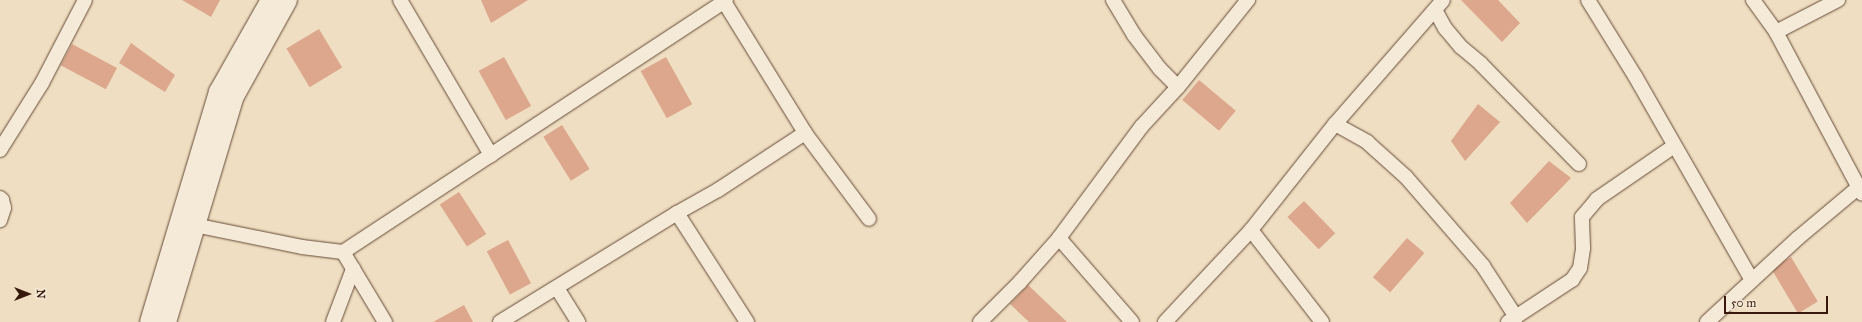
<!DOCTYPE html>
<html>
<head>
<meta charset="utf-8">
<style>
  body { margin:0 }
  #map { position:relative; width:1862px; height:322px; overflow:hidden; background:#efdec1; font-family:"IM FELL Great Primer",serif }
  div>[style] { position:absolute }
  .building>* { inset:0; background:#dca78c; transform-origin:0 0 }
  .roads { filter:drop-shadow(0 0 1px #654a38) drop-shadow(0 0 1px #654a38) }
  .street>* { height:14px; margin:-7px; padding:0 7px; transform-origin:7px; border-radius:7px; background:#f5ead7 }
  .secondary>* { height:20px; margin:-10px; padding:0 10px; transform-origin:10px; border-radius:10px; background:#f5ead7 }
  span { translate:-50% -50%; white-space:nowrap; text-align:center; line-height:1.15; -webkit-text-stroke:3px #f5ead7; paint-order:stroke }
  .north { position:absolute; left:8px; top:274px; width:40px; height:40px; -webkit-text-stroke:3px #f5ead7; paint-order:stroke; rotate:90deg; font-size:11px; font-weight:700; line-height:16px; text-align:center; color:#37190b }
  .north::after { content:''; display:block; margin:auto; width:14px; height:18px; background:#37190b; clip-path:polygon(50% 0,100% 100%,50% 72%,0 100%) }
  .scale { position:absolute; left:1724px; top:296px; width:104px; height:18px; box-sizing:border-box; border:2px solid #37190b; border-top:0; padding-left:5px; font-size:12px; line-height:14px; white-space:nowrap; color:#37190b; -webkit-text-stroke:3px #f5ead7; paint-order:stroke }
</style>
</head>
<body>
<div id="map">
  <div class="building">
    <i style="clip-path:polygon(182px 0,220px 0,211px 17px)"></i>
    <i style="clip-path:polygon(481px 0,528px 0,491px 23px)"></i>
    <i style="clip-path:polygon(1461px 0,1498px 0,1520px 23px,1502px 42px)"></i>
    <i style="left:319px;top:29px;width:45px;height:38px;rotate:59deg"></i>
    <i style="clip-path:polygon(131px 43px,175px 75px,165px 92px,119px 63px)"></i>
    <i style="left:72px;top:44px;width:51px;height:24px;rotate:28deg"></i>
    <i style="left:504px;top:57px;width:56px;height:29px;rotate:61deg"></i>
    <i style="left:666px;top:57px;width:54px;height:29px;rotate:61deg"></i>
    <i style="left:1199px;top:80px;width:48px;height:26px;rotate:40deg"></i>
    <i style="clip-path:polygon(1478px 104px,1500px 122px,1465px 161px,1451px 141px)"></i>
    <i style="left:562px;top:125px;width:52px;height:22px;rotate:58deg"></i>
    <i style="clip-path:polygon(1549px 161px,1571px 178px,1527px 223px,1510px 203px)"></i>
    <i style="left:459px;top:192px;width:50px;height:23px;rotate:57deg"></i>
    <i style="left:1304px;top:201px;width:45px;height:23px;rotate:46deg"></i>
    <i style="left:1407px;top:238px;width:23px;height:52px;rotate:41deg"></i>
    <i style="left:508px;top:240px;width:49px;height:24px;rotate:62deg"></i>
    <i style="left:1791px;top:257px;width:52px;height:23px;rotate:59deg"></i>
    <i style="clip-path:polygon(1028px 285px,1067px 322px,1029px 322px,1010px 304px)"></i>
    <i style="clip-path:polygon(464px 305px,473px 322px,433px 322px)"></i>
  </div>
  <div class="roads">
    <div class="street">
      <i style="left:400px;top:0;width:180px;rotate:59.6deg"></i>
      <i style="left:723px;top:0;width:156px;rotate:58.3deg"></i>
      <i style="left:805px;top:133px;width:107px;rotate:53.3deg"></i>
      <i style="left:1113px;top:0;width:41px;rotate:59deg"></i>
      <i style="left:1134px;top:35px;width:43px;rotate:52.6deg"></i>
      <i style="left:1160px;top:69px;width:25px;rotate:45deg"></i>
      <i style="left:1588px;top:0;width:89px;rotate:58.3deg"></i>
      <i style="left:1635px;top:76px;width:235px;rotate:60.2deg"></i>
      <i style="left:1753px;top:0;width:39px;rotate:54deg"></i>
      <i style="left:1776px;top:32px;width:183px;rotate:62deg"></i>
      <i style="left:1435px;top:10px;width:21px;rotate:61deg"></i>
      <i style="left:1445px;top:28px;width:25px;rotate:50deg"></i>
      <i style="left:1461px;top:47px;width:26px;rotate:40deg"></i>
      <i style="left:1481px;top:64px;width:140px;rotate:45.6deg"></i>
      <i style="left:1776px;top:32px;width:70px;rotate:-27.3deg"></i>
      <i style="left:1335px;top:124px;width:37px;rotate:29deg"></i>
      <i style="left:1367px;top:142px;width:52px;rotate:41.9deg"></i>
      <i style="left:1406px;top:177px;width:118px;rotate:49.1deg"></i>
      <i style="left:1483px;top:266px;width:61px;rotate:57.1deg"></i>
      <i style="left:0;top:150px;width:79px;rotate:-57.9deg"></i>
      <i style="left:42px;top:83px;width:93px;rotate:-62.6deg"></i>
      <i style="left:0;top:198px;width:3px;rotate:45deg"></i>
      <i style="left:2px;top:200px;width:8px;rotate:76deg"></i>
      <i style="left:4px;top:208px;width:13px;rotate:108deg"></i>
      <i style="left:677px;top:213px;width:130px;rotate:57.3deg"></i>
      <i style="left:194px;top:225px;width:110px;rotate:11.5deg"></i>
      <i style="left:302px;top:247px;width:41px;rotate:7deg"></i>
      <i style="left:343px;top:252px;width:82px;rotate:59deg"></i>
      <i style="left:1251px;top:230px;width:116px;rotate:52.3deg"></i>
      <i style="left:1059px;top:238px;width:111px;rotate:49deg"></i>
      <i style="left:343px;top:252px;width:458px;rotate:-33.3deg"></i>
      <i style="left:557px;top:288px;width:40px;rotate:58deg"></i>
      <i style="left:333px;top:322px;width:57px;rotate:-69.3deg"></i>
      <i style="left:500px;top:322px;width:208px;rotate:-31.6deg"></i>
      <i style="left:677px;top:213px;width:47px;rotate:-29.3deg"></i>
      <i style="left:718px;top:190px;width:104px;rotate:-33.2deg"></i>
      <i style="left:980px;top:322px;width:57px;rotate:-45deg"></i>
      <i style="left:1020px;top:282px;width:59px;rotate:-48.4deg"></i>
      <i style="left:1059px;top:238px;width:139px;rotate:-53.5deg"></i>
      <i style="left:1142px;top:126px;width:53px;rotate:-47.3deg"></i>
      <i style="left:1178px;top:87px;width:112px;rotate:-51.2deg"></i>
      <i style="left:1165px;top:322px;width:126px;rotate:-46.9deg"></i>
      <i style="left:1251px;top:230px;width:135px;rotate:-51.6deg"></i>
      <i style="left:1335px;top:124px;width:164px;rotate:-48.9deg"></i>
      <i style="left:1508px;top:322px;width:77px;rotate:-33.3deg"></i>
      <i style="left:1572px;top:280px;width:14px;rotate:-56deg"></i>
      <i style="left:1580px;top:268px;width:20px;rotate:-81deg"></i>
      <i style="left:1583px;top:248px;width:31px;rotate:-92deg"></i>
      <i style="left:1582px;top:217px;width:23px;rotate:-50deg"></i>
      <i style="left:1597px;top:199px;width:93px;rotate:-34.5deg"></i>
      <i style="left:1707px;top:322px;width:124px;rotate:-42.7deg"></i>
      <i style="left:1798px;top:238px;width:80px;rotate:-39.9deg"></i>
    </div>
    <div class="secondary">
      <i style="left:150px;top:322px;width:240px;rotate:-73.3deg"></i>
      <i style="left:219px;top:92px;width:106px;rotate:-60.5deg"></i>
      <i style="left:166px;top:322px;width:234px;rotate:-73.3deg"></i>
      <i style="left:233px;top:98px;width:112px;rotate:-61.1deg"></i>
    </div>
  </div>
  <div class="north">N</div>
  <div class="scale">50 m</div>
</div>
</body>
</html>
